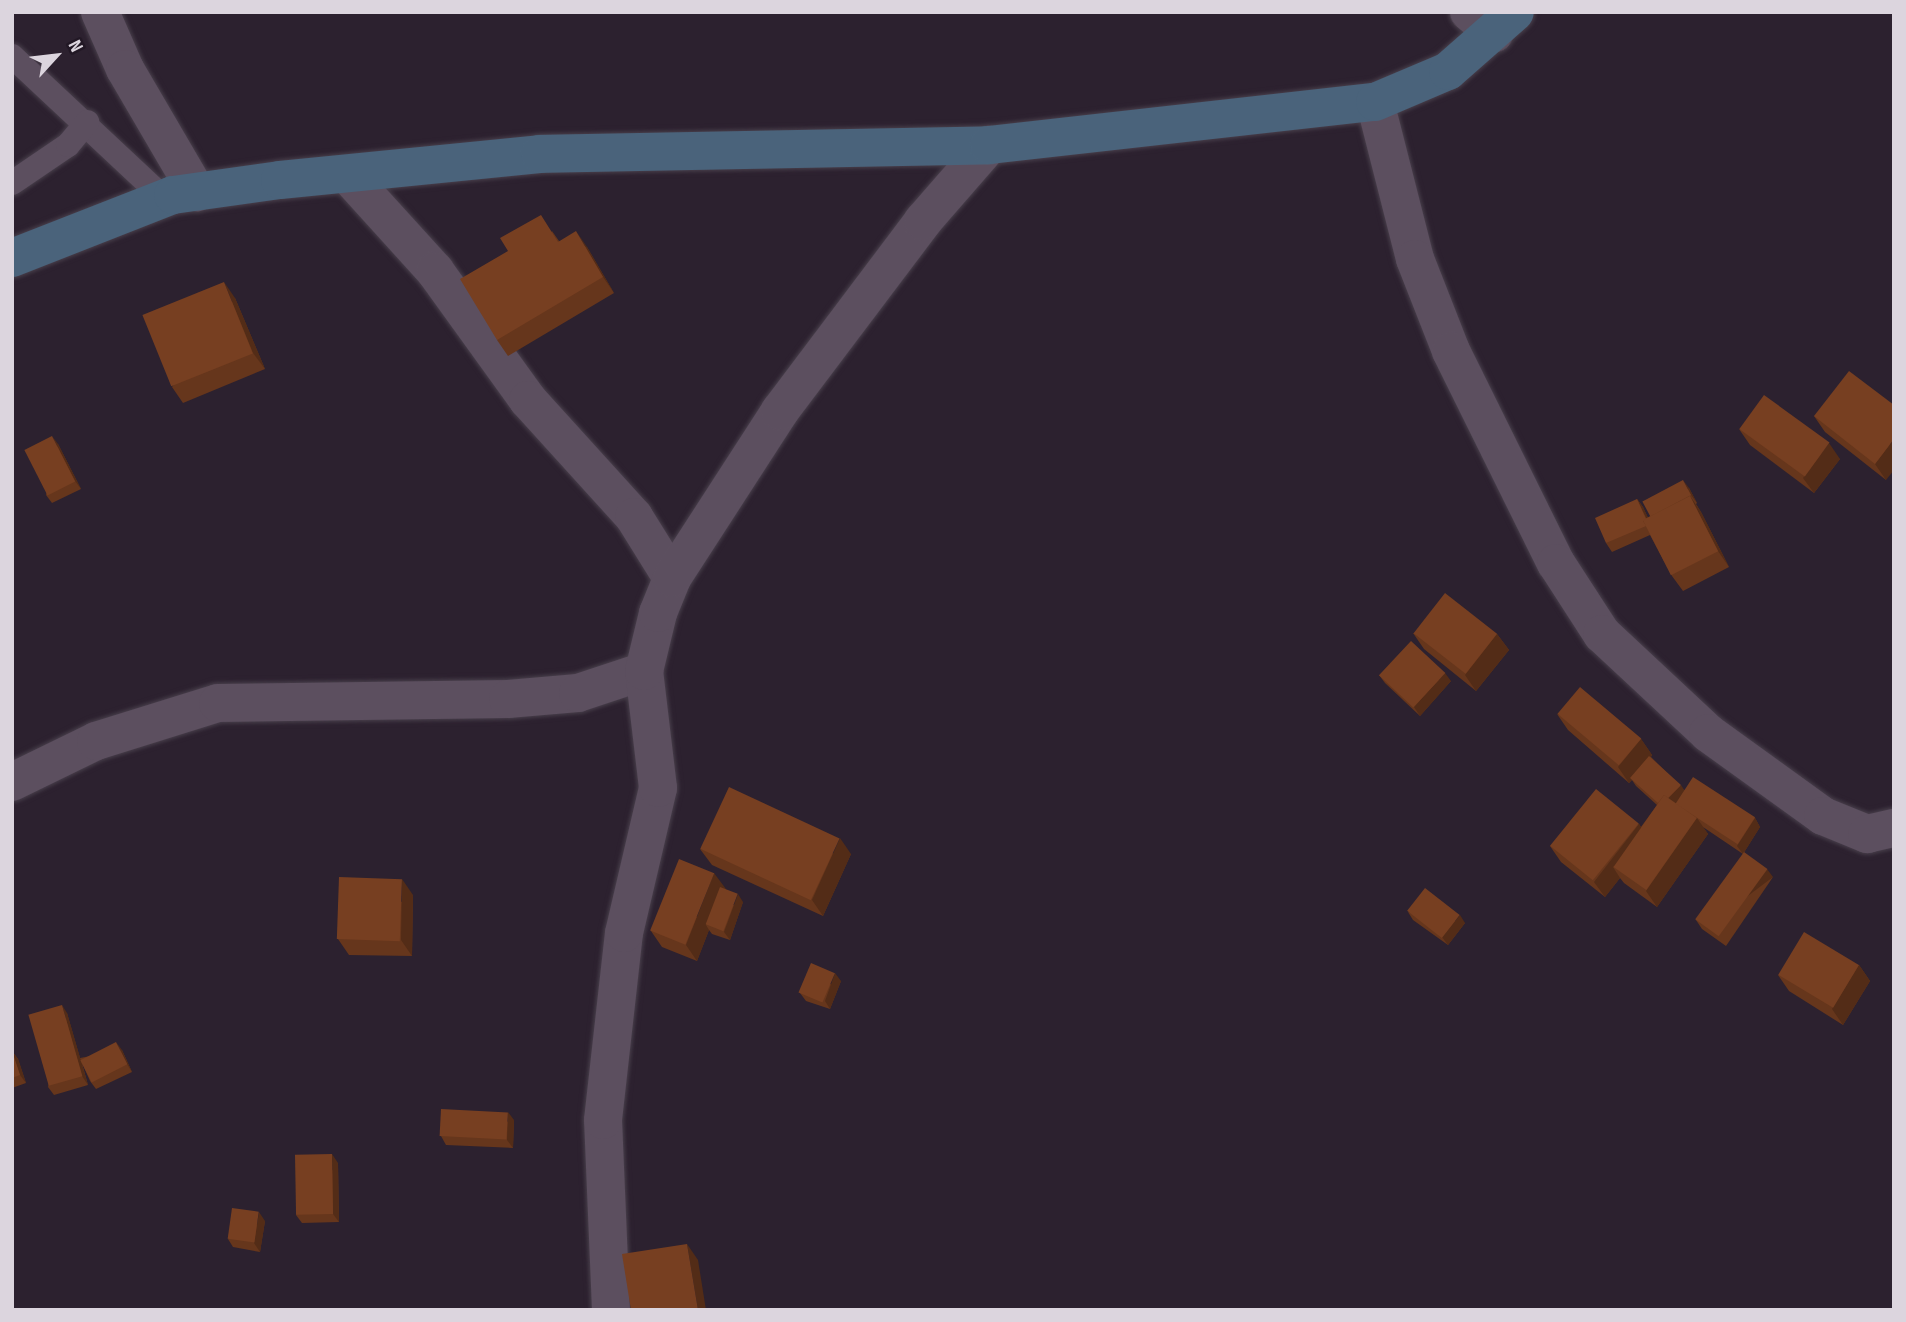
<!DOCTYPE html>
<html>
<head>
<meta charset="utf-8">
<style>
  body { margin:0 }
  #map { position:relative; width:1906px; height:1322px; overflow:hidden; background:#2c212f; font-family:"Sofia Sans Condensed",sans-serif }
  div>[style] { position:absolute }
  .roads { filter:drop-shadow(0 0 2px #483f4b) drop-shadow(0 0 2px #483f4b) }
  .lane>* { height:24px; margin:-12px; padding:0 12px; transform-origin:12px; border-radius:12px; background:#5c4f5f }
  .street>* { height:38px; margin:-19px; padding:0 19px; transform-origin:19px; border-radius:19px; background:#5c4f5f }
  .secondary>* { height:38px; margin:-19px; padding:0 19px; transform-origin:19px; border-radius:19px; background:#4a637b }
  .wall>* { inset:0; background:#66361c }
  .shaded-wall>* { inset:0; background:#532c17; transform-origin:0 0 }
  .building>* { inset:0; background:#773f21; transform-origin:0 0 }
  span { translate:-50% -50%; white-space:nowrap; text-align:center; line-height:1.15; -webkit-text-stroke:5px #221825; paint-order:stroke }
  .frame { position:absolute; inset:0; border:14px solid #dcd5de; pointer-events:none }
  .north { position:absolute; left:21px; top:21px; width:70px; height:70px; -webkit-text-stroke:5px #221825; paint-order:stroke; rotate:63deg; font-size:19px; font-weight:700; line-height:28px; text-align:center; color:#dcd5de }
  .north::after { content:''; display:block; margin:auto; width:24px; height:32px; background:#dcd5de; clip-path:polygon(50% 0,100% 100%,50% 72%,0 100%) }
</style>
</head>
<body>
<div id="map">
  <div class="roads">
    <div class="lane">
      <i style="left:12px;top:56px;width:208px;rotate:43.1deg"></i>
      <i style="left:12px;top:183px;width:68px;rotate:-34.2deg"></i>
      <i style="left:68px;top:145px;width:30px;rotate:-50deg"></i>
    </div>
    <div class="street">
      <i style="left:100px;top:12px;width:62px;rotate:66.3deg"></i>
      <i style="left:125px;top:69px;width:143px;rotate:59.7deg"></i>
      <i style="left:1469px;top:12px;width:33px;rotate:40deg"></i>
      <i style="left:1375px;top:102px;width:162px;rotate:75.7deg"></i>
      <i style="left:1415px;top:259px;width:99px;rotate:68.6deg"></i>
      <i style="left:1451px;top:351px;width:237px;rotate:63.7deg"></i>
      <i style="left:1556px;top:563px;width:85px;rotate:57.1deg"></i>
      <i style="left:1602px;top:634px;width:145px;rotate:43deg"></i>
      <i style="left:1708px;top:733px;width:142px;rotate:35.8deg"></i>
      <i style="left:1823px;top:816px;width:48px;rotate:22.2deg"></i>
      <i style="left:1867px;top:834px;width:28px;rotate:-13deg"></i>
      <i style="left:348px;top:175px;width:130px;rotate:47.8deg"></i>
      <i style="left:435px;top:271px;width:159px;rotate:54.2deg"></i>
      <i style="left:528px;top:400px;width:158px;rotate:47.8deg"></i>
      <i style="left:634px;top:517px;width:72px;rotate:58.1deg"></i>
      <i style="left:12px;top:782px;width:93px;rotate:-26deg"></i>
      <i style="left:96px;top:741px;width:128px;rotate:-17.3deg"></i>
      <i style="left:218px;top:703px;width:290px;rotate:-0.8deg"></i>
      <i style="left:508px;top:699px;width:70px;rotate:-4.9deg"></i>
      <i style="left:578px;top:693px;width:70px;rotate:-18.4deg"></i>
      <i style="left:611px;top:1310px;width:190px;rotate:-92.4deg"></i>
      <i style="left:603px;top:1120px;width:188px;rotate:-83.6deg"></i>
      <i style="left:624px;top:933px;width:149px;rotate:-76.8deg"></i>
      <i style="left:658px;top:788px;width:118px;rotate:-96.8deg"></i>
      <i style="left:644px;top:671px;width:60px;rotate:-76.4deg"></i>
      <i style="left:658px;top:613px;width:38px;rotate:-68deg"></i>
      <i style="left:672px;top:578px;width:199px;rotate:-57.1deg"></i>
      <i style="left:780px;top:411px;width:238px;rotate:-53deg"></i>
      <i style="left:923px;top:221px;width:101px;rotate:-49deg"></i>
    </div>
    <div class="secondary">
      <i style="left:12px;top:258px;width:173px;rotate:-21.4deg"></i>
      <i style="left:173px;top:195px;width:108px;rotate:-8deg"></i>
      <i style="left:280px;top:180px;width:261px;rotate:-5.7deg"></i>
      <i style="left:540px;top:154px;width:449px;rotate:-1.1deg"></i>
      <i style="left:989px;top:145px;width:388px;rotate:-6.4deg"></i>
      <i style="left:1375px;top:102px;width:79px;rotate:-23deg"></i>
      <i style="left:1448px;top:71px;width:89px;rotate:-41.4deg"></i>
    </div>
  </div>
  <div class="wall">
    <i style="clip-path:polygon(552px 231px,559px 241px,587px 247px,614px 293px,508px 356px,497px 340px)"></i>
    <i style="clip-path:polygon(235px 298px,265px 369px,183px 403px,172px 387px)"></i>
    <i style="clip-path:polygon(1894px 405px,1886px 480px,1825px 432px,1814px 416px)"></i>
    <i style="clip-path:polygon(1739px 429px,1840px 459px,1814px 493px,1750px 445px)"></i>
    <i style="clip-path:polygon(58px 444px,81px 489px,52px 503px,46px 495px)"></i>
    <i style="clip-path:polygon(1689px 488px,1697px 503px,1696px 504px,1701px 512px,1729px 567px,1683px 591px,1672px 576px,1650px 535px,1612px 552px,1606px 543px,1637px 499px,1643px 507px,1648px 518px)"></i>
    <i style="clip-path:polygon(1413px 633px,1497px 634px,1509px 650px,1476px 691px,1424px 649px)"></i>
    <i style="clip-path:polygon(1379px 675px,1451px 681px,1420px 716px,1385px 683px)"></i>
    <i style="clip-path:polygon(1557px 714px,1641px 739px,1652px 755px,1651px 757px,1685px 791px,1755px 818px,1760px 827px,1743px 854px,1703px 827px,1708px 834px,1657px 907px,1624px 883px,1620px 878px,1605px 897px,1561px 862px,1550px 846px,1639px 824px,1641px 827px,1657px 805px,1636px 786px,1632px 780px,1629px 783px,1568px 730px)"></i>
    <i style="clip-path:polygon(700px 849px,851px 854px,823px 916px,712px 865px)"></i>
    <i style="clip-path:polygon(1773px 877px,1726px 946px,1702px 929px,1696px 920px)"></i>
    <i style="clip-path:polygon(413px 895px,412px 956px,349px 955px,338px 939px)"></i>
    <i style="clip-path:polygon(743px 902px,730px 940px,712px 934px,709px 930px,697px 961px,662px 947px,651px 931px)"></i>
    <i style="clip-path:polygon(1408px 912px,1465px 923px,1448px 945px,1413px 920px)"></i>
    <i style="clip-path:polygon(1859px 965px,1870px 981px,1843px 1025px,1789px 991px,1778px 975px)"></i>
    <i style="clip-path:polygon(841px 981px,830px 1009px,806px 1001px,800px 993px)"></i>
    <i style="clip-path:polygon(67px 1013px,80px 1058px,122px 1050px,132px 1072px,96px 1089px,90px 1081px,82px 1063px,88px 1085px,54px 1095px,48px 1087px)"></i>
    <i style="clip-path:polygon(12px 1051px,18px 1059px,26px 1083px,12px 1088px)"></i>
    <i style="clip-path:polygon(514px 1120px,513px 1148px,446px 1145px,441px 1136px)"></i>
    <i style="clip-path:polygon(338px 1163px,339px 1222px,302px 1223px,296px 1215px)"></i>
    <i style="clip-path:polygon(265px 1221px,260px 1252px,233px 1247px,228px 1239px)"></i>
  </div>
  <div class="shaded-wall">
    <i style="clip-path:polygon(576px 231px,587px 247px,614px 293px,603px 277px)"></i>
    <i style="clip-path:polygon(224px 282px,235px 298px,265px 369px,253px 353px)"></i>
    <i style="clip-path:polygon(52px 436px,58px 444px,81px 489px,75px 481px)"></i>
    <i style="clip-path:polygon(1894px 439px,1894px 470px,1886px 480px,1875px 464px)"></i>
    <i style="clip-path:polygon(1829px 443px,1840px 459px,1814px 493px,1803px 478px)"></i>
    <i style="clip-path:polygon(1683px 480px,1689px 488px,1697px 503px,1691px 495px)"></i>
    <i style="clip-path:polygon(1690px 496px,1701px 512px,1729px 567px,1718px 551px)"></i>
    <i style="clip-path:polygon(1637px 499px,1643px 507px,1655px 533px,1649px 524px)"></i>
    <i style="clip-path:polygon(1497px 634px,1509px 650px,1476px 691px,1465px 675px)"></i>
    <i style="clip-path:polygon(1445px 673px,1451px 681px,1420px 716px,1414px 707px)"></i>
    <i style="clip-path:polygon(1641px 739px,1652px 755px,1629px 783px,1618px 767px)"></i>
    <i style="clip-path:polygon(1681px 785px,1686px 793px,1667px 814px,1661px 806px)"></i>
    <i style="clip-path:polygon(1697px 818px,1708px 834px,1657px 907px,1646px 891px)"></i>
    <i style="clip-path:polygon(1755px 818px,1760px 827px,1743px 854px,1737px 846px)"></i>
    <i style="clip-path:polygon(1639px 824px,1650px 840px,1613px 867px,1620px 878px,1605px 897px,1594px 882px)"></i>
    <i style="clip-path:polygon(840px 838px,851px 854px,823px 916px,812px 900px)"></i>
    <i style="left:1767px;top:869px;width:10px;height:82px;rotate:53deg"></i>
    <i style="clip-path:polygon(714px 873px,726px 889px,706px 925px,709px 930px,697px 961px,686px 945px)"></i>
    <i style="clip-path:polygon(402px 879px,413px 895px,412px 956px,401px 940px)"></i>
    <i style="clip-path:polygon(738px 894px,743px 902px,730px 940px,724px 932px)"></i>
    <i style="clip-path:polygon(1460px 915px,1465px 923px,1448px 945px,1442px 937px)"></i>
    <i style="clip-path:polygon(1859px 965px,1870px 981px,1843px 1025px,1832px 1009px)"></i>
    <i style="clip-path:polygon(835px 973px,841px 981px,830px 1009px,825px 1001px)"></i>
    <i style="clip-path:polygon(62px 1005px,67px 1013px,88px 1085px,82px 1076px)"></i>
    <i style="clip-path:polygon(116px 1042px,122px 1050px,132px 1072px,127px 1064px)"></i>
    <i style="clip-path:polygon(12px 1051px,18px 1059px,26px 1083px,20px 1075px)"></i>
    <i style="clip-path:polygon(508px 1112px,514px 1120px,513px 1148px,507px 1140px)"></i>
    <i style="clip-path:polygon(332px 1154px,338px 1163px,339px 1222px,333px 1214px)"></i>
    <i style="clip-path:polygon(259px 1212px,265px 1221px,260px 1252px,254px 1243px)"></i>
    <i style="clip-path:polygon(687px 1244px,698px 1260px,706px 1310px,698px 1310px)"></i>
  </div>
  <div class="building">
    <i style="clip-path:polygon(541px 215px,558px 242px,576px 231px,603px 277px,497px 340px,460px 279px,508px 251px,500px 238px)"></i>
    <i style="left:224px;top:282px;width:77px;height:88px;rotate:68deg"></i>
    <i style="clip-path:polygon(1849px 371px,1894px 405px,1894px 439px,1875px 464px,1814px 416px)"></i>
    <i style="left:1764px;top:395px;width:81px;height:42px;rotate:36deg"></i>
    <i style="left:52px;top:436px;width:51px;height:31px;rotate:63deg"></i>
    <i style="left:1683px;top:480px;width:17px;height:46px;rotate:62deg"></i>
    <i style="left:1690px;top:496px;width:62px;height:53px;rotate:63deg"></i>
    <i style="clip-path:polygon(1637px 499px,1646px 519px,1643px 521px,1646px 526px,1606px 543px,1595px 518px)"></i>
    <i style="left:1445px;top:593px;width:66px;height:51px;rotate:38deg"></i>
    <i style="left:1411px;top:641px;width:47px;height:47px;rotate:43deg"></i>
    <i style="left:1580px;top:687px;width:80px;height:35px;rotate:40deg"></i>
    <i style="clip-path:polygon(1649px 756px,1681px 785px,1668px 798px,1664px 795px,1658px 803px,1630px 778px)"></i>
    <i style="left:1693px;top:777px;width:74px;height:32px;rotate:33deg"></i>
    <i style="left:729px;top:787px;width:122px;height:68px;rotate:25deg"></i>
    <i style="left:1596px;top:789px;width:55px;height:73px;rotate:39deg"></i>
    <i style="left:1664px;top:795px;width:40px;height:88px;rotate:35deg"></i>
    <i style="left:1744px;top:852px;width:29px;height:83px;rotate:36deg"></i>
    <i style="left:679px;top:859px;width:38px;height:77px;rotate:22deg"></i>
    <i style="left:339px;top:877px;width:63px;height:62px;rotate:2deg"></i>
    <i style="left:720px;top:887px;width:19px;height:40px;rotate:21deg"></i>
    <i style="left:1425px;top:888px;width:44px;height:29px;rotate:38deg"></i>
    <i style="left:1804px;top:932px;width:64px;height:50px;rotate:31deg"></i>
    <i style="left:811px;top:963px;width:26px;height:32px;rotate:23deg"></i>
    <i style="left:62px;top:1005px;width:74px;height:35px;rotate:74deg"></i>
    <i style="left:116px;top:1042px;width:25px;height:40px;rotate:63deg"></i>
    <i style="clip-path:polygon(12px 1051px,20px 1075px,12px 1078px)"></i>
    <i style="left:441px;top:1109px;width:67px;height:27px;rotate:3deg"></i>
    <i style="left:332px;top:1154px;width:60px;height:37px;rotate:89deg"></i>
    <i style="left:232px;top:1208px;width:27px;height:31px;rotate:8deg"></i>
    <i style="clip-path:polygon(687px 1244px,698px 1310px,631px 1310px,622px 1254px)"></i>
  </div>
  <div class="frame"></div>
  <div class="north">N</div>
</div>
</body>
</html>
